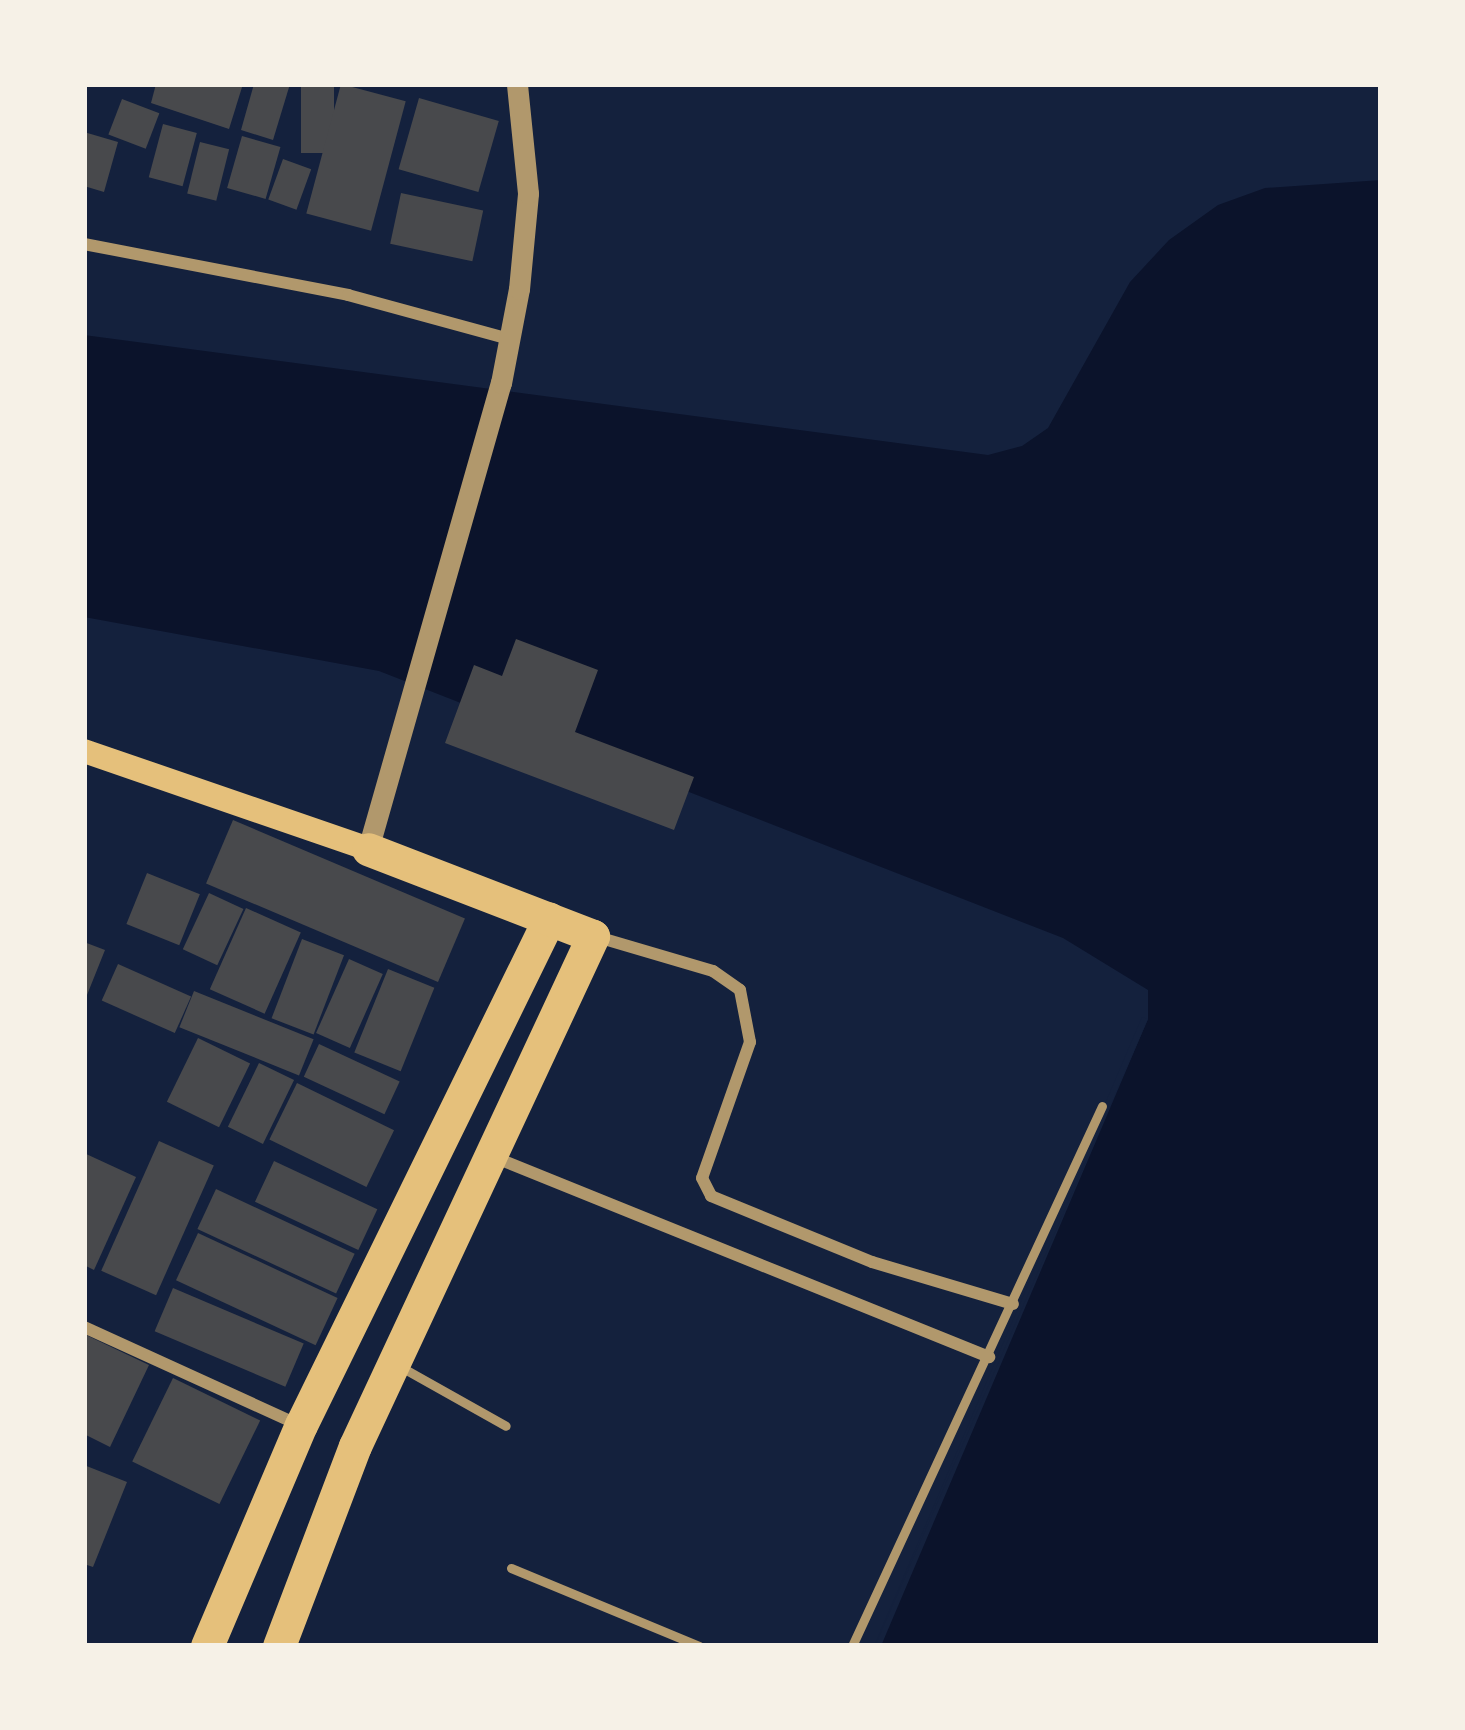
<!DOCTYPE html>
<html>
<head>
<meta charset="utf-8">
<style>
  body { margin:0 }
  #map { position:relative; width:1465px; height:1730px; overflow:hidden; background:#14213d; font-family:"Noto Sans",sans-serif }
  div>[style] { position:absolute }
  .water>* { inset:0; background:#0b132b }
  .pier>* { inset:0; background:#14213d }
  .building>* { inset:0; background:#48494c; transform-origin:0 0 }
  .service>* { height:9px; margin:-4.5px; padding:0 4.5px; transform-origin:4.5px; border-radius:4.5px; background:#b1986c }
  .minor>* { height:12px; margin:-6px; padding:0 6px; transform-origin:6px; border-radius:6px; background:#b1986c }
  .tertiary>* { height:21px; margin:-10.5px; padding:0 10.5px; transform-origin:10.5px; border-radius:10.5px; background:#b1986c }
  .secondary>* { height:24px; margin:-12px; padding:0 12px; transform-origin:12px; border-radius:12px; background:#e5c07b }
  .trunk>* { height:33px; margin:-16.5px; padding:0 16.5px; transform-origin:16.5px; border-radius:16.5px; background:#e5c07b }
  span { translate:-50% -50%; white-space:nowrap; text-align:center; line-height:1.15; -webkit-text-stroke:12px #f6f1e7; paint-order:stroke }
  .frame { position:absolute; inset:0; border:87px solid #f6f1e7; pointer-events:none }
</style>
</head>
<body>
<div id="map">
  <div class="water">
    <i style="clip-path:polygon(1381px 180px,1381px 1646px,881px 1646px,1148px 1019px,1148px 990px,1063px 938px,379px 671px,84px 617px,84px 335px,988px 455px,1022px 446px,1048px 428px,1130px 282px,1169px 240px,1218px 205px,1265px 188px)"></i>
  </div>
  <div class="pier">
    <i style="clip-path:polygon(1142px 1017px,1148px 1019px,875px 1646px,875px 1644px)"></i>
  </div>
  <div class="building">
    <i style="clip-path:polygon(156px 84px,243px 84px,229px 129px,151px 103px)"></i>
    <i style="clip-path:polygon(254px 84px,290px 84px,273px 140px,241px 130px)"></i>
    <i style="left:301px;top:84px;width:33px;height:69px"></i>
    <i style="left:341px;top:84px;width:67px;height:134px;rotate:15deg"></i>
    <i style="left:419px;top:98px;width:83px;height:74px;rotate:16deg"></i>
    <i style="left:122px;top:99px;width:40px;height:38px;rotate:21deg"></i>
    <i style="left:163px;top:124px;width:35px;height:55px;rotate:15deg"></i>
    <i style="clip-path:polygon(84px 132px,118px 142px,104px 192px,84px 186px)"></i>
    <i style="left:242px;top:136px;width:40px;height:54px;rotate:16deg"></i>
    <i style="left:200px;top:142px;width:30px;height:53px;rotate:14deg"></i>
    <i style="left:283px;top:159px;width:30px;height:43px;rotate:20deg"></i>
    <i style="left:401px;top:193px;width:84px;height:52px;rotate:12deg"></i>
    <i style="clip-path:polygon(516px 639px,598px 670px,575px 732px,694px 777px,674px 830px,445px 743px,474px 665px,502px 676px)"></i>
    <i style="left:233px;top:820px;width:252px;height:69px;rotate:23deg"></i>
    <i style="left:147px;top:873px;width:57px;height:55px;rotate:22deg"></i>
    <i style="left:209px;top:893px;width:38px;height:62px;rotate:25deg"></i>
    <i style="left:246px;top:908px;width:60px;height:89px;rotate:24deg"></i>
    <i style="left:302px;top:939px;width:45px;height:85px;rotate:21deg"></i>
    <i style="clip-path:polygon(84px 942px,105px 950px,87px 995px,84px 993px)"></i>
    <i style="left:349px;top:959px;width:37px;height:81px;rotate:24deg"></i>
    <i style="left:118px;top:964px;width:80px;height:40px;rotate:24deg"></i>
    <i style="left:388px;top:969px;width:50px;height:90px;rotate:22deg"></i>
    <i style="left:194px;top:991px;width:129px;height:39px;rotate:22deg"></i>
    <i style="left:198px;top:1038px;width:58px;height:71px;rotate:26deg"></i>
    <i style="left:319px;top:1044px;width:89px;height:36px;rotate:25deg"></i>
    <i style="left:259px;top:1063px;width:39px;height:71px;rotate:26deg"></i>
    <i style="left:297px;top:1083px;width:108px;height:63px;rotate:26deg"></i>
    <i style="left:159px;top:1141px;width:60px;height:142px;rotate:24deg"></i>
    <i style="clip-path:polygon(84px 1153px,136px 1177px,94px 1270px,84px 1265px)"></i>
    <i style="left:274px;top:1161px;width:114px;height:45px;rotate:25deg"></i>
    <i style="left:216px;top:1189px;width:153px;height:44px;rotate:25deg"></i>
    <i style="left:198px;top:1233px;width:154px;height:52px;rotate:25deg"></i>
    <i style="left:173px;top:1288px;width:142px;height:47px;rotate:23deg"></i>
    <i style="clip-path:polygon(84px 1334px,149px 1365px,110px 1447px,84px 1434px)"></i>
    <i style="left:173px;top:1378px;width:97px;height:93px;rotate:26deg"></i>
    <i style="clip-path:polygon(84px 1465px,127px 1482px,93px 1567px,84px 1564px)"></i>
  </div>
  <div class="service">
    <i style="left:401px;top:1367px;width:120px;rotate:29.3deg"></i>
    <i style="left:511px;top:1568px;width:204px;rotate:22.5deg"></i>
    <i style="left:852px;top:1646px;width:595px;rotate:-65.16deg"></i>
  </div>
  <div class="minor">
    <i style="left:84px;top:244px;width:269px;rotate:10.9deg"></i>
    <i style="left:348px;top:295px;width:167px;rotate:15.3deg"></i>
    <i style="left:594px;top:936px;width:124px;rotate:16.4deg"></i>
    <i style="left:713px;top:971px;width:33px;rotate:35deg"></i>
    <i style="left:740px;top:990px;width:53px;rotate:79.1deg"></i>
    <i style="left:750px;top:1042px;width:144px;rotate:109.4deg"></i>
    <i style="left:702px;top:1178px;width:20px;rotate:63deg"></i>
    <i style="left:711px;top:1196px;width:174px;rotate:22.3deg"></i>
    <i style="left:872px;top:1262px;width:147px;rotate:16.6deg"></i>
    <i style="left:496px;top:1158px;width:532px;rotate:21.98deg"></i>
    <i style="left:84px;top:1327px;width:236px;rotate:24.5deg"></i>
  </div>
  <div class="tertiary">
    <i style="left:368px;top:849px;width:485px;rotate:-74.1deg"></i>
    <i style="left:501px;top:383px;width:96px;rotate:-79.2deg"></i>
    <i style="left:519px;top:289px;width:96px;rotate:-84.6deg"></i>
    <i style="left:528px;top:193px;width:110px;rotate:-95.8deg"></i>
  </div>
  <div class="secondary">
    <i style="left:84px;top:751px;width:300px;rotate:19deg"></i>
  </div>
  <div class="trunk">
    <i style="left:207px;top:1646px;width:240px;rotate:-67deg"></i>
    <i style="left:301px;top:1425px;width:564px;rotate:-63.89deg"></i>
    <i style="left:279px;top:1646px;width:214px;rotate:-69.2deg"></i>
    <i style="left:355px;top:1446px;width:563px;rotate:-64.98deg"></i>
    <i style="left:593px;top:936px;width:241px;rotate:-158.9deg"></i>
  </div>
  <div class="frame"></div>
</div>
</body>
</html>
